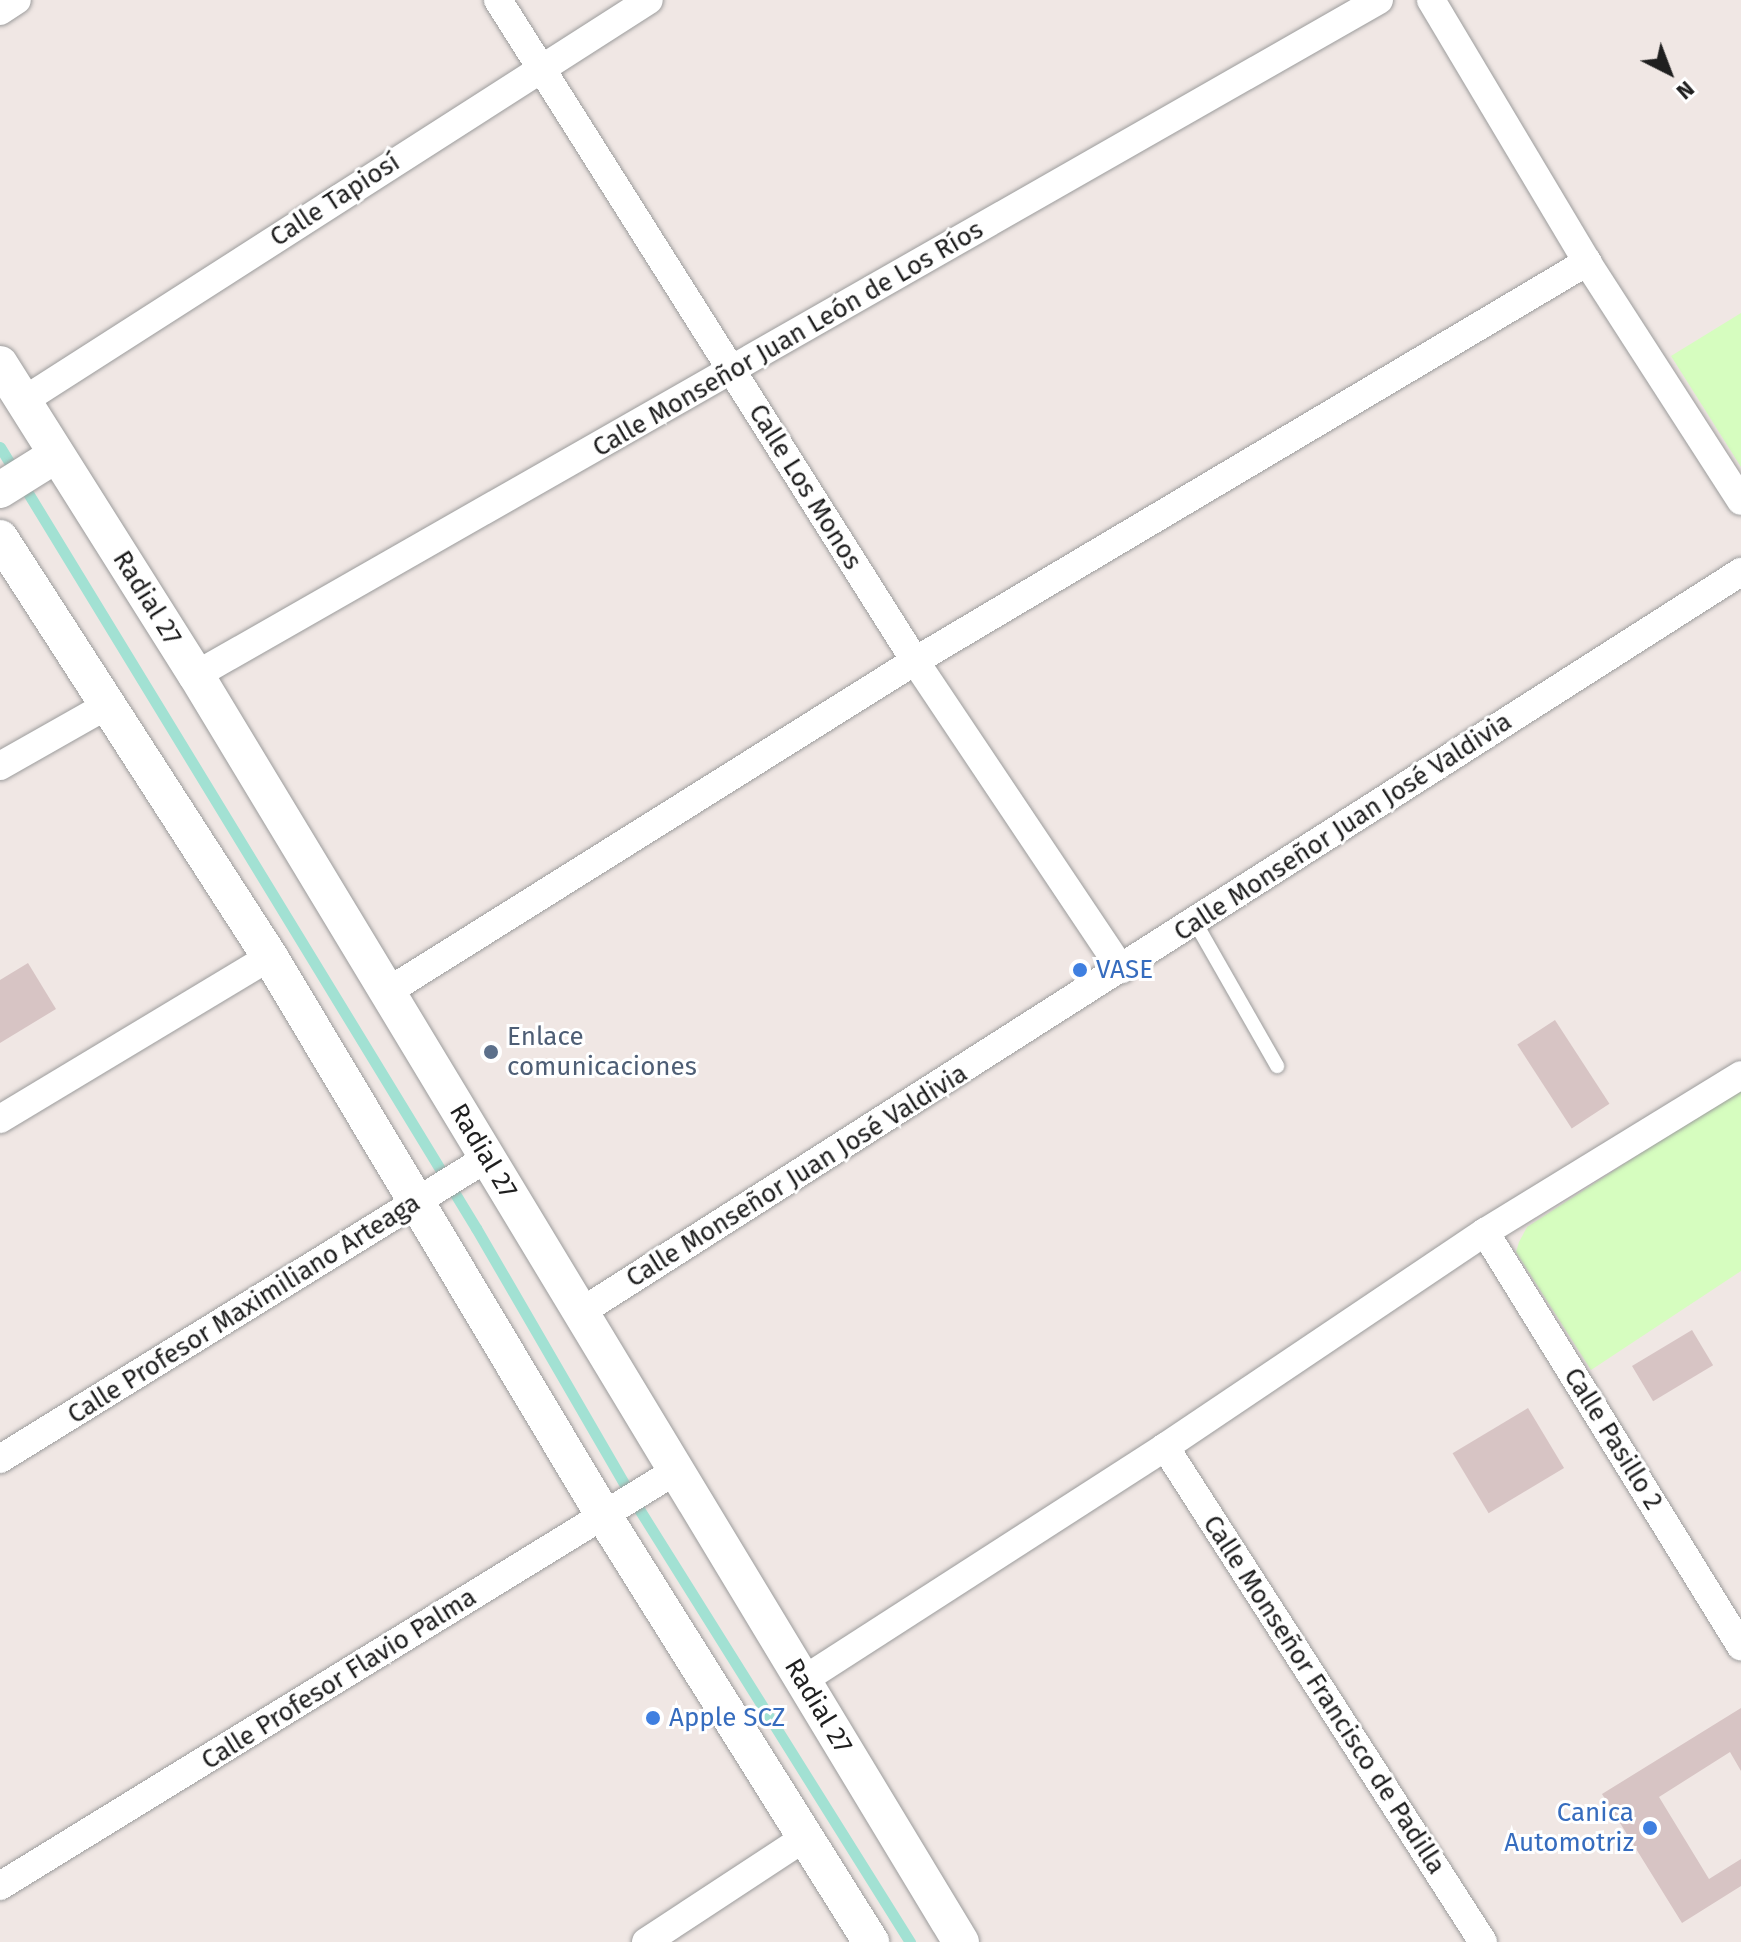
<!DOCTYPE html>
<html>
<head>
<meta charset="utf-8">
<style>
  body { margin:0 }
  #map { position:relative; width:1741px; height:1942px; overflow:hidden; background:#f0e7e4; font-family:"Fira Sans",sans-serif }
  div>[style] { position:absolute }
  .park>* { inset:0; background:#d6fdbf }
  .stream>* { height:11px; margin:-5.5px; padding:0 5.5px; transform-origin:5.5px; border-radius:5.5px; background:#a2e1d3 }
  .building>* { inset:0; background:#d7c4c4; transform-origin:0 0 }
  .roads { filter:drop-shadow(0 0 2px #9c9c9c) drop-shadow(0 0 2px #9c9c9c) }
  .service>* { height:14px; margin:-7px; padding:0 7px; transform-origin:7px; border-radius:7px; background:#fff }
  .minor>* { height:28px; margin:-14px; padding:0 14px; transform-origin:14px; border-radius:14px; background:#fff }
  .tertiary>* { height:36px; margin:-18px; padding:0 18px; transform-origin:18px; border-radius:18px; background:#fff }
  .dots>* { width:22px; height:22px; translate:-50% -50%; box-sizing:border-box; border:4px solid #fff; border-radius:50% }
  span { translate:-50% -50%; white-space:nowrap; text-align:center; line-height:1.15; -webkit-text-stroke:6px #fff; paint-order:stroke }
  .street-label { font-size:26px; color:#1f1f1f }
  .shop-label { font-size:26px; color:#366cbe }
  .left { translate:0 -50%; text-align:left }
  .right { translate:-100% -50%; text-align:right }
  .service-label { font-size:26px; color:#4e5e75 }
  .north { position:absolute; left:1629px; top:32px; width:80px; height:80px; -webkit-text-stroke:6px #fff; paint-order:stroke; rotate:138deg; font-size:22px; font-weight:700; line-height:32px; text-align:center; color:#1f1f1f }
  .north::after { content:''; display:block; margin:auto; width:28px; height:36px; background:#1f1f1f; clip-path:polygon(50% 0,100% 100%,50% 72%,0 100%) }
</style>
</head>
<body>
<div id="map">
  <div class="park">
    <i style="clip-path:polygon(1741px 313px,1741px 467px,1671px 356px)"></i>
    <i style="clip-path:polygon(1741px 1088px,1741px 1271px,1591px 1370px,1516px 1252px,1519px 1242px,1527px 1227px)"></i>
  </div>
  <div class="stream">
    <i style="left:0;top:447px;width:915px;rotate:58.64deg"></i>
    <i style="left:476px;top:1228px;width:325px;rotate:59.9deg"></i>
    <i style="left:639px;top:1509px;width:511px;rotate:57.96deg"></i>
  </div>
  <div class="building">
    <i style="clip-path:polygon(28px 963px,56px 1009px,0 1043px,0 980px)"></i>
    <i style="left:1555px;top:1020px;width:100px;height:45px;rotate:57deg"></i>
    <i style="left:1692px;top:1330px;width:41px;height:70px;rotate:59deg"></i>
    <i style="left:1528px;top:1408px;width:70px;height:88px;rotate:59deg"></i>
    <i style="clip-path:polygon(1741px 1708px,1741px 1771px,1730px 1752px,1659px 1797px,1709px 1879px,1741px 1859px,1741px 1886px,1682px 1923px,1602px 1794px)"></i>
  </div>
  <div class="roads">
    <div class="service">
      <i style="left:1195px;top:922px;width:166px;rotate:60.3deg"></i>
    </div>
    <div class="minor">
      <i style="left:498px;top:0;width:782px;rotate:57.75deg"></i>
      <i style="left:915px;top:661px;width:371px;rotate:56.2deg"></i>
      <i style="left:1431px;top:0;width:305px;rotate:59.2deg"></i>
      <i style="left:1587px;top:262px;width:284px;rotate:57.2deg"></i>
      <i style="left:0;top:11px;width:20px;rotate:-33deg"></i>
      <i style="left:23px;top:401px;width:743px;rotate:-32.64deg"></i>
      <i style="left:196px;top:675px;width:1362px;rotate:-29.71deg"></i>
      <i style="left:0;top:766px;width:124px;rotate:-29.5deg"></i>
      <i style="left:387px;top:992px;width:623px;rotate:-32.08deg"></i>
      <i style="left:915px;top:661px;width:782px;rotate:-30.7deg"></i>
      <i style="left:0;top:1119px;width:315px;rotate:-31deg"></i>
      <i style="left:1485px;top:1232px;width:487px;rotate:58.3deg"></i>
      <i style="left:581px;top:1312px;width:1376px;rotate:-32.54deg"></i>
      <i style="left:1165px;top:1447px;width:588px;rotate:57.28deg"></i>
      <i style="left:0;top:1459px;width:573px;rotate:-31.72deg"></i>
      <i style="left:802px;top:1681px;width:432px;rotate:-32.8deg"></i>
      <i style="left:1165px;top:1447px;width:386px;rotate:-33.9deg"></i>
      <i style="left:1485px;top:1232px;width:300px;rotate:-31.5deg"></i>
      <i style="left:0;top:1886px;width:795px;rotate:-31.57deg"></i>
      <i style="left:646px;top:1942px;width:191px;rotate:-33.3deg"></i>
    </div>
    <div class="tertiary">
      <i style="left:0;top:364px;width:368px;rotate:57.8deg"></i>
      <i style="left:196px;top:675px;width:1480px;rotate:58.88deg"></i>
      <i style="left:0;top:490px;width:66px;rotate:-32deg"></i>
      <i style="left:0;top:538px;width:498px;rotate:57.2deg"></i>
      <i style="left:270px;top:957px;width:651px;rotate:59.14deg"></i>
      <i style="left:604px;top:1516px;width:503px;rotate:57.92deg"></i>
    </div>
  </div>
  <div class="dots">
    <i style="left:1080px;top:970px;background:#3f7fe0"></i>
    <i style="left:491px;top:1052px;background:#5c6f8a"></i>
    <i style="left:653px;top:1718px;background:#3f7fe0"></i>
    <i style="left:1650px;top:1828px;background:#3f7fe0"></i>
  </div>
  <div class="street-label">
    <span style="left:335px;top:200px;rotate:-33deg">Calle Tapiosí</span>
    <span style="left:788px;top:339px;rotate:-30deg">Calle Monseñor Juan León de Los Ríos</span>
    <span style="left:805px;top:487px;rotate:58deg">Calle Los Monos</span>
    <span style="left:147px;top:598px;rotate:58deg">Radial 27</span>
    <span style="left:1343px;top:827px;rotate:-33deg">Calle Monseñor Juan José Valdivia</span>
    <span style="left:483px;top:1151px;rotate:59deg">Radial 27</span>
    <span style="left:797px;top:1176px;rotate:-32deg">Calle Monseñor Juan José Valdivia</span>
    <span style="left:244px;top:1309px;rotate:-32deg">Calle Profesor Maximiliano Arteaga</span>
    <span style="left:1613px;top:1439px;rotate:58deg">Calle Pasillo 2</span>
    <span style="left:339px;top:1679px;rotate:-32deg">Calle Profesor Flavio Palma</span>
    <span style="left:1324px;top:1695px;rotate:57deg">Calle Monseñor Francisco de Padilla</span>
    <span style="left:818px;top:1706px;rotate:59deg">Radial 27</span>
  </div>
  <div class="shop-label">
    <span class="left" style="left:1096px;top:970px">VASE</span>
    <span class="left" style="left:669px;top:1718px">Apple SCZ</span>
    <span class="right" style="left:1634px;top:1828px">Canica<br>Automotriz</span>
  </div>
  <div class="service-label">
    <span class="left" style="left:507px;top:1052px">Enlace<br>comunicaciones</span>
  </div>
  <div class="north">N</div>
</div>
</body>
</html>
